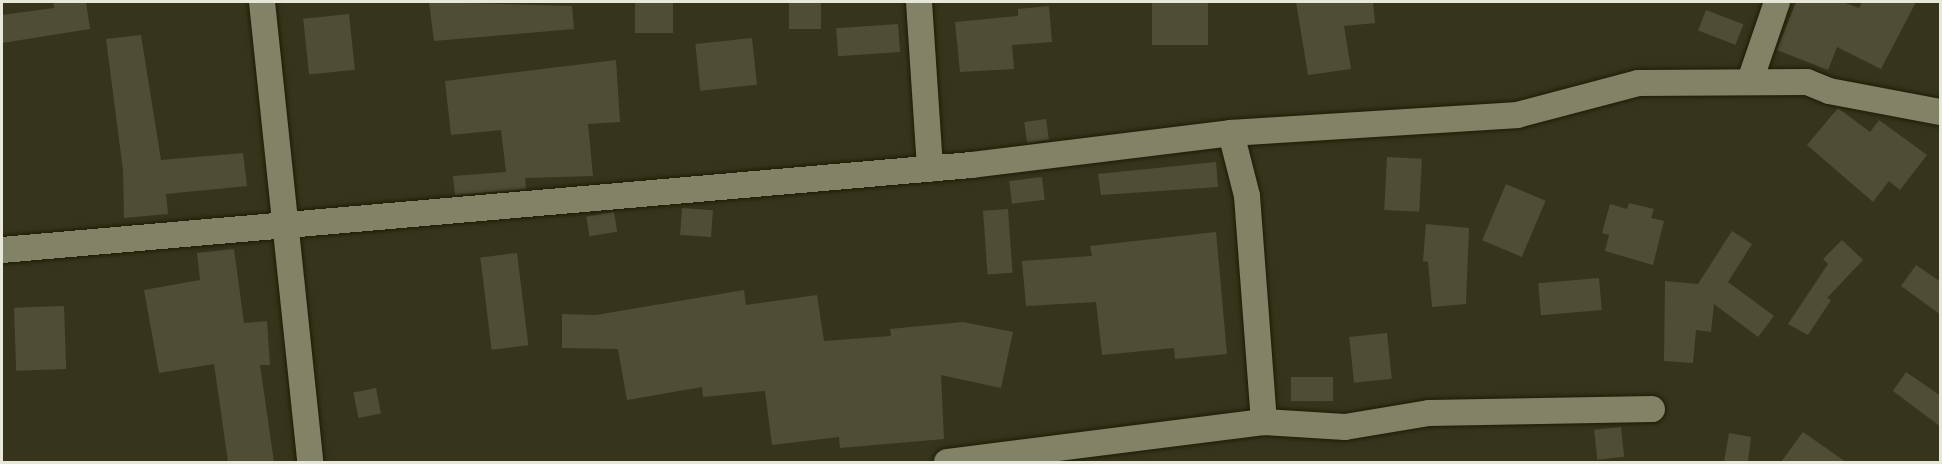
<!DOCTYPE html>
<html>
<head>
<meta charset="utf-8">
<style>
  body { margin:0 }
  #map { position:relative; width:1942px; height:464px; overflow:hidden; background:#36351c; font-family:Figtree,sans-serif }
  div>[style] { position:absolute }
  .building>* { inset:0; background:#4f4e35; transform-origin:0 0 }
  .roads { filter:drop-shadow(0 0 2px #1d1c05) drop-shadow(0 0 2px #1d1c05) }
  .minor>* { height:26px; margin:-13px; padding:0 13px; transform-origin:13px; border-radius:13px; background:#828266 }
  span { translate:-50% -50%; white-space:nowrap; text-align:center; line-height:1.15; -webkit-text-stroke:5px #36351c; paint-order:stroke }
  .frame { position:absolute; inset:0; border:3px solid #e8e8d9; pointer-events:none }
</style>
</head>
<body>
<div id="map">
  <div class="building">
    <i style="clip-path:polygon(53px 2px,86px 2px,90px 29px,2px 43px,2px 15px,54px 8px)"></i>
    <i style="clip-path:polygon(429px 2px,572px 6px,574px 29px,434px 41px)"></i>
    <i style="left:635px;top:2px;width:38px;height:31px"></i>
    <i style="left:789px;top:2px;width:32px;height:27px"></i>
    <i style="left:1152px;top:2px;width:56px;height:43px"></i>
    <i style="clip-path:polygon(1296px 2px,1373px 2px,1375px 23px,1344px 26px,1351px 69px,1308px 75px)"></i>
    <i style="clip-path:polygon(1796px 2px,1843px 2px,1859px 8px,1862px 2px,1916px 2px,1881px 69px,1837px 47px,1828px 70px,1777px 50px)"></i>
    <i style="clip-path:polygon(1049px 6px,1052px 42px,1012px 45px,1014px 69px,960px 72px,955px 22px,1018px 16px,1018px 9px)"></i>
    <i style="left:1706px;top:10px;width:40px;height:22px;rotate:21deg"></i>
    <i style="left:349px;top:14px;width:56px;height:46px;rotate:84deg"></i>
    <i style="left:898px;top:24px;width:28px;height:62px;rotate:86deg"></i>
    <i style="clip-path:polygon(141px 35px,161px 160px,243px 153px,247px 186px,166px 194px,168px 214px,124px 218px,123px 170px,106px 39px)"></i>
    <i style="left:752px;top:38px;width:47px;height:57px;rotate:84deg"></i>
    <i style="clip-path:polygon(616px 60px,620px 122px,588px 124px,593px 176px,525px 178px,526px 189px,455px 195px,453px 176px,506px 172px,501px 130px,451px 135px,445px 81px)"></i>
    <i style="clip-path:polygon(1838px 108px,1870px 132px,1879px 120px,1927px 155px,1900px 190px,1889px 181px,1873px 202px,1807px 145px)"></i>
    <i style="left:1046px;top:119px;width:21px;height:22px;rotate:82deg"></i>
    <i style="left:1387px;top:157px;width:35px;height:53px;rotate:3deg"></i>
    <i style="clip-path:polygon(1216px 162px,1218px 187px,1101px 195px,1098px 174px)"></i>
    <i style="left:1042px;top:177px;width:23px;height:33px;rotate:83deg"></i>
    <i style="left:1506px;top:184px;width:43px;height:61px;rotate:23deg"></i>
    <i style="clip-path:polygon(1629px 203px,1654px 209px,1651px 218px,1664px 221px,1653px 265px,1605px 251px,1609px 235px,1602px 233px,1610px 204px,1627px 209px)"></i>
    <i style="left:682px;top:208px;width:31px;height:27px;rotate:4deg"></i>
    <i style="left:1008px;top:209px;width:64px;height:25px;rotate:86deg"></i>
    <i style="left:614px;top:212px;width:20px;height:28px;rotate:81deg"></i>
    <i style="clip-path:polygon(1426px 224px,1469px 228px,1466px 304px,1432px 307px,1428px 262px,1423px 261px)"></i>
    <i style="clip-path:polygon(1732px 231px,1752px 244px,1728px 282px,1774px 316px,1758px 337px,1714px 304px,1711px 332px,1696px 330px,1693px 363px,1664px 361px,1665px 281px,1698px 284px)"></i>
    <i style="clip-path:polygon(1216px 232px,1227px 354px,1175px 359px,1174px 348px,1102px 355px,1096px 302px,1026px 306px,1022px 261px,1092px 256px,1090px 246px)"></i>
    <i style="clip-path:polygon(1842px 240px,1863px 260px,1827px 298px,1831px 300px,1808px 335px,1788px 324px,1828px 264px,1823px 259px)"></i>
    <i style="clip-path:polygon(234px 249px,244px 323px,267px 321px,270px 365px,260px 365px,274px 462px,228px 462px,214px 364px,159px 373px,144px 290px,200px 280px,197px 253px)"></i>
    <i style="left:517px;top:253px;width:93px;height:37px;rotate:83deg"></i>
    <i style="clip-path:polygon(1916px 265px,1941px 282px,1941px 315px,1901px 286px)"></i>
    <i style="left:1599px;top:278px;width:32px;height:61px;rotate:85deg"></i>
    <i style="clip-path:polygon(744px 290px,746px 305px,817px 295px,824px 341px,891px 336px,890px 329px,963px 322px,1013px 332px,1001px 388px,941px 375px,944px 439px,840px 448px,839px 437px,772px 445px,765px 391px,703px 397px,702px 387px,627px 400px,618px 349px,562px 348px,562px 314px,596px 315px)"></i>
    <i style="left:64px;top:306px;width:63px;height:50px;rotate:88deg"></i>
    <i style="left:1387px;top:333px;width:46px;height:38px;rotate:84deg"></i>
    <i style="clip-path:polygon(1906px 372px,1941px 396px,1941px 427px,1893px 391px)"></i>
    <i style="left:1291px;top:377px;width:42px;height:24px"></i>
    <i style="left:376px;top:388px;width:26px;height:23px;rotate:79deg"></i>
    <i style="left:1621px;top:427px;width:30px;height:27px;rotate:84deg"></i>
    <i style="clip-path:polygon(1803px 432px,1846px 462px,1781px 462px)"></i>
    <i style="clip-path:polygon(1729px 433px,1751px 437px,1748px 462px,1724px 462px)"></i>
  </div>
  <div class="roads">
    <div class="minor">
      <i style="left:262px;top:2px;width:462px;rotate:84deg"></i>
      <i style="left:919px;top:2px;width:167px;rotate:86.2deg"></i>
      <i style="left:1751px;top:78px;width:80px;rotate:-71.1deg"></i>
      <i style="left:1231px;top:133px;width:65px;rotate:75.7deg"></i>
      <i style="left:1247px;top:196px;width:227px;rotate:85.7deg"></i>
      <i style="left:1264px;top:422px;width:81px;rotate:3.5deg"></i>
      <i style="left:1345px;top:427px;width:85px;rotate:-9.5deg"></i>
      <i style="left:1429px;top:413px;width:223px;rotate:-1deg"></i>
      <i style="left:2px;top:250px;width:973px;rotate:-5.01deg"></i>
      <i style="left:971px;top:165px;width:262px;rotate:-7deg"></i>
      <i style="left:1231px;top:133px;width:287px;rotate:-3.6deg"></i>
      <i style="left:1517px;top:115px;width:125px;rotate:-14.8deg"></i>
      <i style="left:1638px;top:83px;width:169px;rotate:-0.3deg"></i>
      <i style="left:1807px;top:82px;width:24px;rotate:22deg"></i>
      <i style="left:1829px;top:91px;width:113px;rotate:10.7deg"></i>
      <i style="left:947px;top:462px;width:320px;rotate:-7.2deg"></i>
    </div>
  </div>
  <div class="frame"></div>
</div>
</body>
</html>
